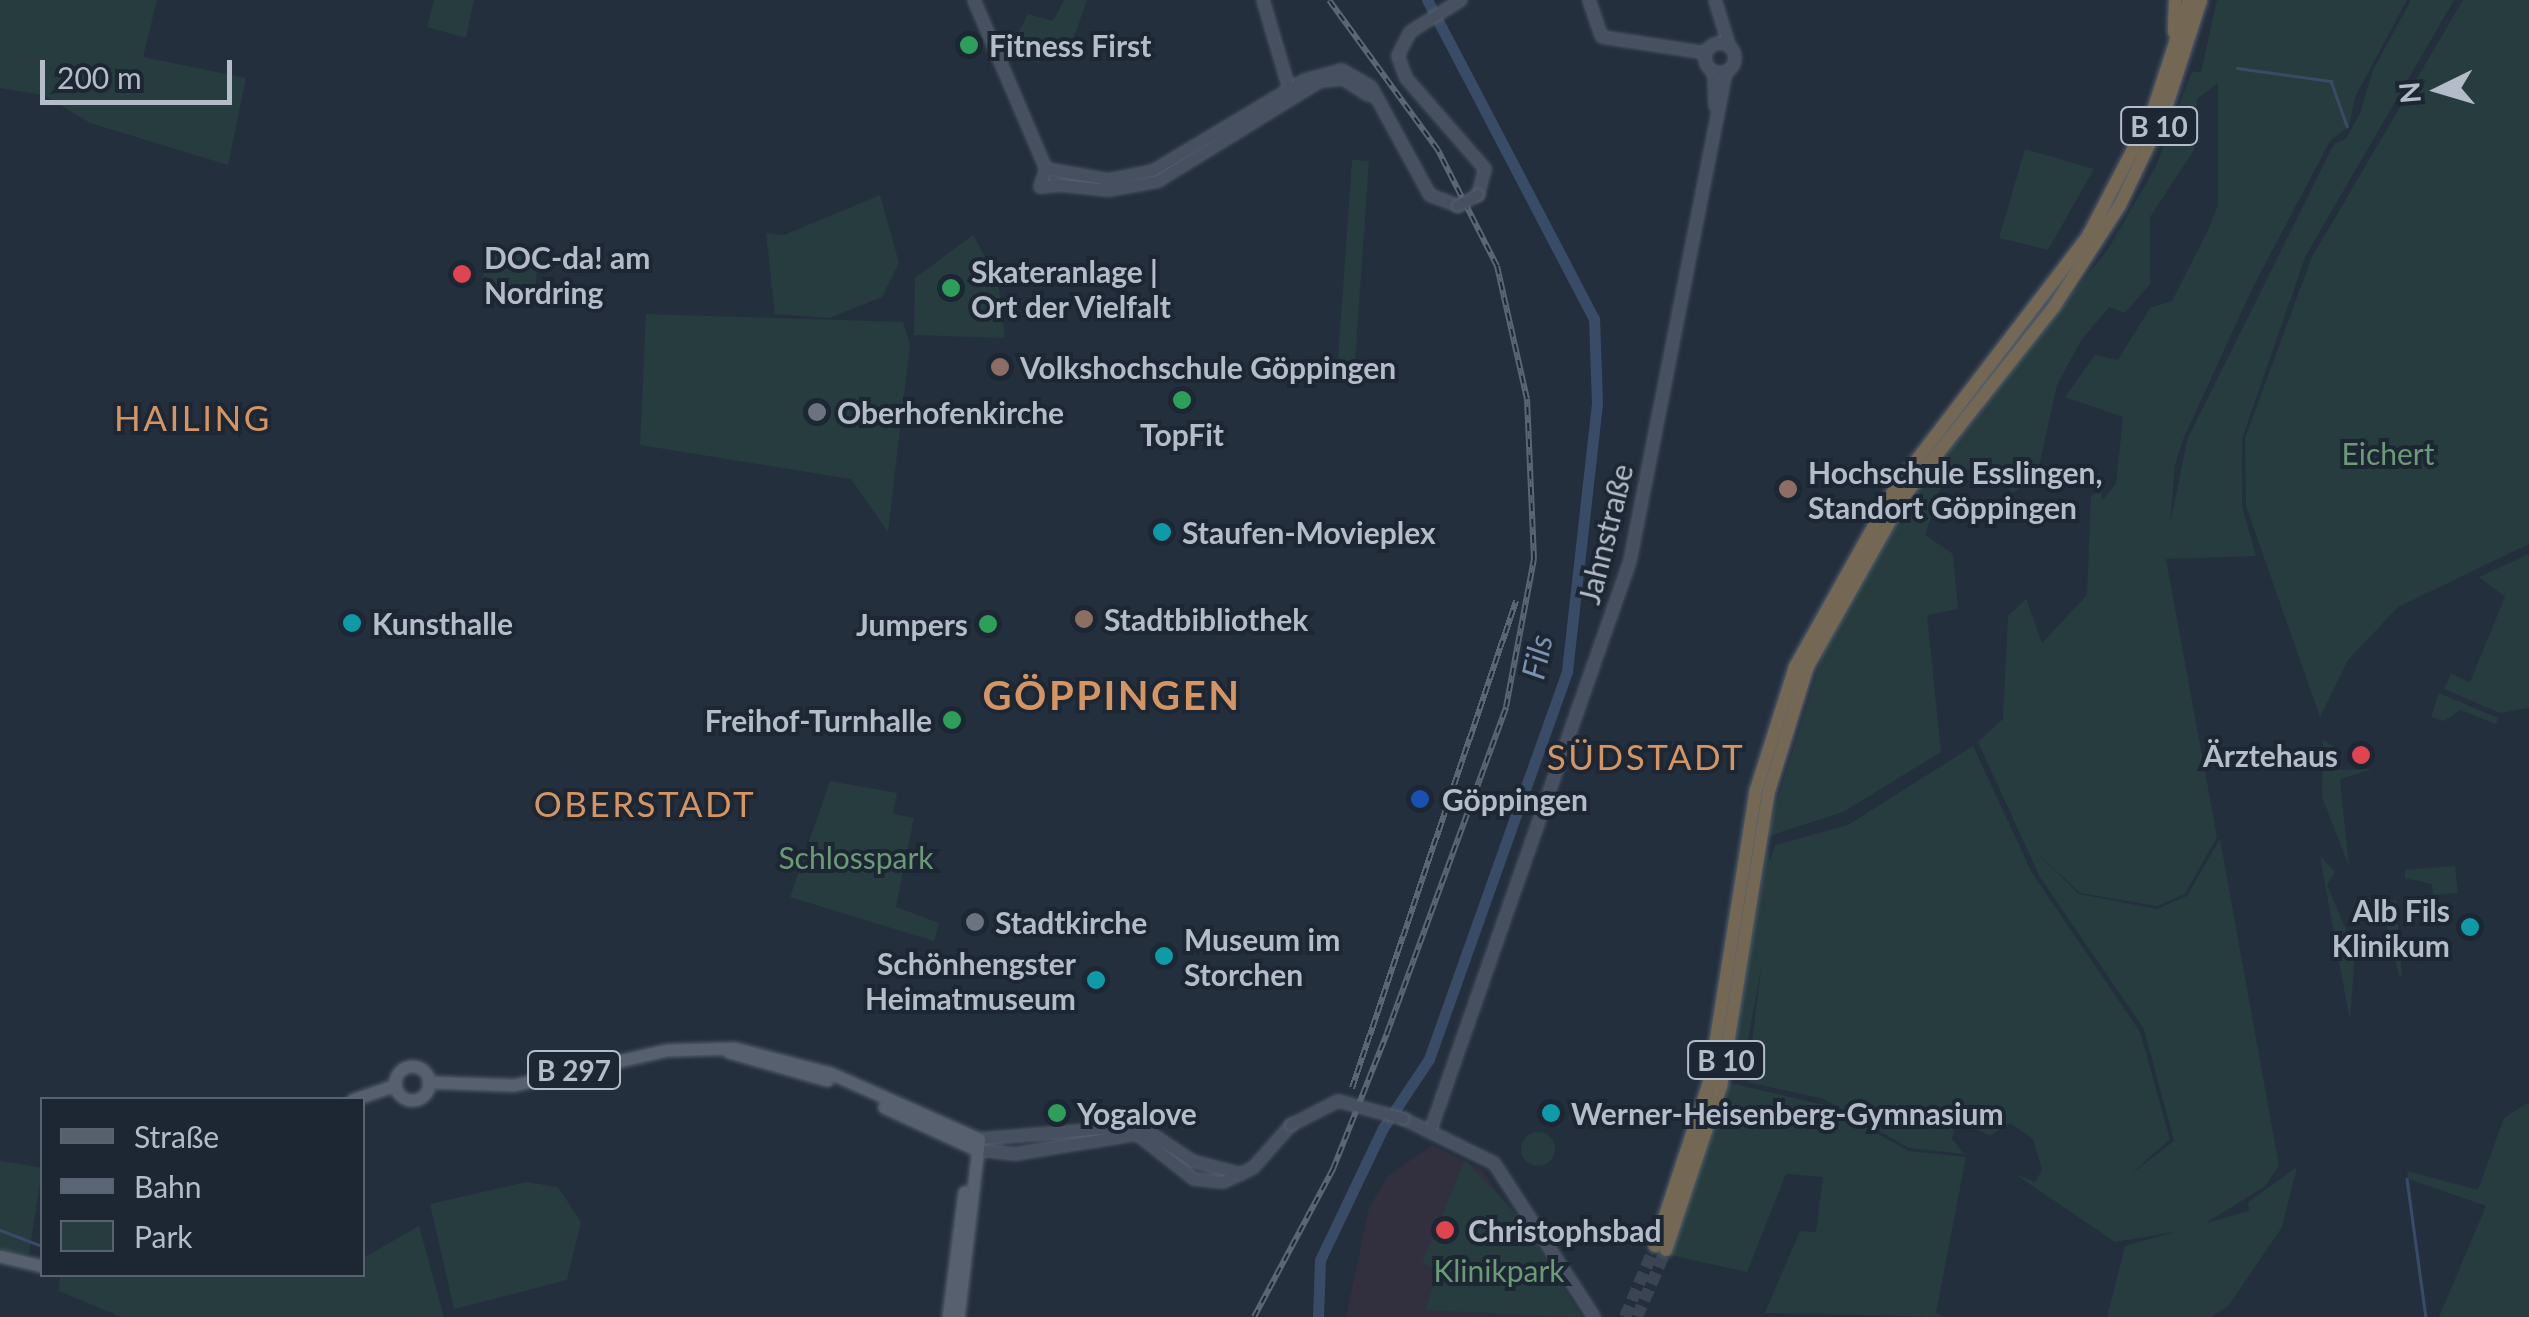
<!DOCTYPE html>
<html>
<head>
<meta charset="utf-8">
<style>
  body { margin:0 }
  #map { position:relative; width:2529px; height:1317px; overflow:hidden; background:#242f3e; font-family:Lato,sans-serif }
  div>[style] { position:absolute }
  .medical>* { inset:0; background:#32303f }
  .green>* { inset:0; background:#263c3f; transform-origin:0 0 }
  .round { border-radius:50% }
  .stream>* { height:2.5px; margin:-1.25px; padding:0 1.25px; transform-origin:1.25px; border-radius:1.25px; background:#394c67 }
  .river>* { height:11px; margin:-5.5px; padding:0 5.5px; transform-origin:5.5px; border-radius:5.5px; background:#394c67 }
  .highway-tunnel>* { height:12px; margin-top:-6px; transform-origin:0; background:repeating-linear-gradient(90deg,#3a4453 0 12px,transparent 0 18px) }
  .roads { filter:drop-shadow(0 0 2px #565f6c) drop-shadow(0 0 2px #565f6c) }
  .secondary>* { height:10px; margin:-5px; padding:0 5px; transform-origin:5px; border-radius:5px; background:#465061 }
  .secondary>.ring { margin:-5px; padding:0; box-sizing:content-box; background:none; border:10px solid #465061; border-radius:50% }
  .primary>* { height:11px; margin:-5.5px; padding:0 5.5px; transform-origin:5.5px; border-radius:5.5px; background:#56606e }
  .primary>.ring { margin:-5.5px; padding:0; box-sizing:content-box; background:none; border:11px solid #56606e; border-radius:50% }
  .highway>* { height:12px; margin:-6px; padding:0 6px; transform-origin:6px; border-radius:6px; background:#746855 }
  .rail>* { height:6px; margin-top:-3px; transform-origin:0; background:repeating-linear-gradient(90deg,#1d2633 0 8px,#5a6575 0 16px); box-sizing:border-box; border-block:2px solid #5a6575 }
  .bridges { filter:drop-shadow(0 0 2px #565f6c) drop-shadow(0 0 2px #565f6c) }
  .secondary-bridge>* { height:10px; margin:-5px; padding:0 5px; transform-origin:5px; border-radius:5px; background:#465061 }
  .dots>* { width:28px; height:28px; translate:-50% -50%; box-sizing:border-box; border:5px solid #1d2633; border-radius:50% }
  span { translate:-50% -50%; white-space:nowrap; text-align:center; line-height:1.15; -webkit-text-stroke:8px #1d2633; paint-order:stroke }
  .shield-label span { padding:2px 8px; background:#1d2633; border:2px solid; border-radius:8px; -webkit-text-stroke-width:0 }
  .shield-label { font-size:28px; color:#b4bcc9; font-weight:700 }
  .poi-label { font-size:30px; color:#b4bcc9; font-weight:700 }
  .left { translate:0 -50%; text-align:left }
  .right { translate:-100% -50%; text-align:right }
  .park-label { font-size:30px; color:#6b9a76 }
  .street-label { font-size:30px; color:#b4bcc9 }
  .water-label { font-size:32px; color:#7c92b1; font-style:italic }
  .quarter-label { font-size:35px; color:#d59563; letter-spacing:2.5px }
  .district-label { font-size:40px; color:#d59563; font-weight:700; letter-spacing:2.5px }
  .legend { position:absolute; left:40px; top:1097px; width:325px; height:180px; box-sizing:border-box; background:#1d2633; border:2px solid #59626f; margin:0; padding:12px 18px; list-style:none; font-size:30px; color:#b4bcc9 }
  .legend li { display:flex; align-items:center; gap:20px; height:50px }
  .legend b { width:50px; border:2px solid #59626f }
  .north { position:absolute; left:2389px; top:40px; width:100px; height:100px; -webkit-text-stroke:8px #1d2633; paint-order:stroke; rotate:265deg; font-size:28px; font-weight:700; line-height:40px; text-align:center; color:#b4bcc9 }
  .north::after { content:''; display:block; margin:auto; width:35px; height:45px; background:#b4bcc9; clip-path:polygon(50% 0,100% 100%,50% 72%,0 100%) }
  .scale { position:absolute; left:40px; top:60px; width:192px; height:45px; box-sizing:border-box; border:5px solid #b4bcc9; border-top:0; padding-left:12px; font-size:30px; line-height:35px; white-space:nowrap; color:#b4bcc9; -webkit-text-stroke:8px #1d2633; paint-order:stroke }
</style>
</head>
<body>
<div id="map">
  <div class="medical">
    <i style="clip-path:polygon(1432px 1145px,1482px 1170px,1583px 1317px,1346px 1317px,1369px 1208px,1388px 1176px)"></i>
  </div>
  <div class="green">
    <i style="clip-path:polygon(0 0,157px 0,143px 57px,246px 78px,228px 165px,90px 123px,44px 95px,0 88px)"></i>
    <i style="clip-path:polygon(434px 0,474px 0,466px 38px,427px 27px)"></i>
    <i style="clip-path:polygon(1064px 0,1087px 0,1065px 62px,1050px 42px,1039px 63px,1006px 56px,1028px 14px,1053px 21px)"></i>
    <i style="clip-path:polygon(2217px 0,2407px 0,2355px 97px,2349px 126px,2330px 141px,2253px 287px,2184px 437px,2175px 465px,2170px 525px,2187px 440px,2334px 144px,2346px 139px,2360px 113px,2373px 70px,2411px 0,2454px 0,2305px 257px,2242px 439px,2242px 506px,2256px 556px,2166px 559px,2217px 837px,2185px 894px,2157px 906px,2080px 893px,2032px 848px,2079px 894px,2157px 909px,2187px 896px,2220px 839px,2279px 1166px,2264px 1187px,2198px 1228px,2115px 1242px,2015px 1174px,2035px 1182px,2042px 1170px,2033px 1139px,2010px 1123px,1990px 1136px,1957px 1119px,1952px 1139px,1964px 1154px,1909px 1148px,1824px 1099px,1747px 1082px,1761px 968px,1741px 1080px,1727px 1076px,1768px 850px,1770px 860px,1775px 845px,1848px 825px,1973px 746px,2032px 873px,2140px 1032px,2170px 1139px,2131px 1174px,2174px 1141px,2144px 1029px,2040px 877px,1978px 742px,2003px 719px,2008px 616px,2026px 599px,2042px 643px,2087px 595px,2091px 496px,2100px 490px,2103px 500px,2116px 484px,2123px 417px,2065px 397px,2095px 355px,2118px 360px,2150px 308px,2172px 301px,2209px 228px,2218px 205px,2218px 83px,2197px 99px,2194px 150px,2150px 217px,2150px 284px,2125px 313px,2109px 307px,2080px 342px,2057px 385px,2037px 476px,2012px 493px,1997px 470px,1947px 469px,1925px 535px,1953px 554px,1958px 609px,1927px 615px,1941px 752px,1843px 812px,1766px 837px,1828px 637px,1917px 490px,2108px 249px,2156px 166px,2192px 71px,2201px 73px)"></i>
    <i style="clip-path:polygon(2463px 0,2529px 0,2529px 544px,2398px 607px,2348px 660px,2320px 717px,2246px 506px,2245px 438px,2312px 257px)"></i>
    <i style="clip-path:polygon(2025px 149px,2094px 169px,2048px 250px,1999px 238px)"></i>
    <i style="left:1369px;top:161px;width:206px;height:17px;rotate:94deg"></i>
    <i style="clip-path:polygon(880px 195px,899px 263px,882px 297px,829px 318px,775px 314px,766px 233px,784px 235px)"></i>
    <i style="clip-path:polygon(973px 235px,998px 280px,1005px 338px,914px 335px,915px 278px)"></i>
    <i style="clip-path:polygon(487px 243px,539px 258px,535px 288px,482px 284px)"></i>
    <i style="clip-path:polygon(646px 314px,903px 322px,910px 344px,888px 532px,851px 479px,640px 445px)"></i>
    <i style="clip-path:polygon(2529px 554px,2529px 708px,2500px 713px,2444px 689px,2451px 674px,2470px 682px,2505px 597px,2479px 577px)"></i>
    <i style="clip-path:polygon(2439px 693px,2498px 718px,2496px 724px,2460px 710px,2444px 721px,2431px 717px)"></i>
    <i style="clip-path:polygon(2323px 740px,2333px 746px,2334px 770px,2372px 769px,2340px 779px,2349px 866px,2322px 797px)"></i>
    <i style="clip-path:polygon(830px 781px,897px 793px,893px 814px,914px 818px,896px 907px,939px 923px,934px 941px,790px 897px)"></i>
    <i style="clip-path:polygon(2320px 856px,2335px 872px,2327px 885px,2355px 951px,2350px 1021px)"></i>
    <i style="clip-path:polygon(2455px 866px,2458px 893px,2433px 895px,2432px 884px,2405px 878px,2405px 870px)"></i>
    <i style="clip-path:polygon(2396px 899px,2402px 976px,2399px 976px,2382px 907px)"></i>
    <i style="clip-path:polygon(1726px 1082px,1824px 1105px,1909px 1151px,1966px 1157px,1936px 1313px,1944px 1317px,1765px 1313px,1800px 1231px,1816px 1232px,1823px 1177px,1786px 1174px,1747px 1272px,1670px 1255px)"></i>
    <i style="clip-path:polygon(2529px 1102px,2529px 1317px,2439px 1317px,2486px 1206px,2409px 1179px,2424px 1317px,2407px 1171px,2478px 1190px,2504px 1118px)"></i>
    <i class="round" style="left:1521px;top:1132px;width:34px;height:34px"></i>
    <i style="clip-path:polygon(1465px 1160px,1520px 1218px,1582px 1317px,1425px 1310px,1436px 1278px,1447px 1282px,1451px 1272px,1422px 1263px)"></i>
    <i style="left:0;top:1161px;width:43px;height:87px;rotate:9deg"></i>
    <i style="clip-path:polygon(2297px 1167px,2282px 1227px,2229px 1305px,2211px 1317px,2107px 1317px,2125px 1246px,2249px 1211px,2248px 1202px)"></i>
    <i style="clip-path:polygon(526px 1182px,558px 1187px,581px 1222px,567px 1280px,454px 1309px,430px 1204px)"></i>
    <i style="clip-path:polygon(419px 1226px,444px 1317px,121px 1317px,59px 1291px,60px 1275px,362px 1274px,363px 1258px)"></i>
  </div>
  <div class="stream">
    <i style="left:2237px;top:68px;width:95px;rotate:7.9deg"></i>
    <i style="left:2331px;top:81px;width:48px;rotate:70.4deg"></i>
    <i style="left:2407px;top:1179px;width:139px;rotate:82.2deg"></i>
    <i style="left:0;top:1230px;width:45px;rotate:20.9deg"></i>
  </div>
  <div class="river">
    <i style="left:1318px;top:1317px;width:57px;rotate:-88deg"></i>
    <i style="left:1320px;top:1260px;width:146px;rotate:-64.5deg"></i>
    <i style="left:1383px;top:1128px;width:83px;rotate:-56.3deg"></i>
    <i style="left:1429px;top:1059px;width:412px;rotate:-70.4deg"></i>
    <i style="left:1567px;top:671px;width:270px;rotate:-83.6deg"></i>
    <i style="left:1597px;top:403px;width:84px;rotate:-92deg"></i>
    <i style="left:1594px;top:319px;width:360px;rotate:-117.6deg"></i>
  </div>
  <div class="highway-tunnel">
    <i style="left:1625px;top:1317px;width:77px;rotate:-67.1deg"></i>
    <i style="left:1637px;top:1317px;width:73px;rotate:-66.6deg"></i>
  </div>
  <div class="roads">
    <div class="secondary">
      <i style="left:974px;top:0;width:184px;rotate:66.9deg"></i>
      <i style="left:1263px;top:0;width:96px;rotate:73.6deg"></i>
      <i style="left:1461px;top:0;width:60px;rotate:147.9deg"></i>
      <i style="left:1410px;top:32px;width:27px;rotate:117deg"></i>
      <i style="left:1398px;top:56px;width:23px;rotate:70deg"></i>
      <i style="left:1406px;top:78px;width:121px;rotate:49deg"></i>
      <i style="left:1485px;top:169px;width:27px;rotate:105deg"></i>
      <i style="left:1589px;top:0;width:39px;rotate:71deg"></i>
      <i style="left:1602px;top:37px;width:105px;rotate:8.7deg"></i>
      <i style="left:1715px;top:0;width:47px;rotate:72.7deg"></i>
      <i class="ring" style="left:1705px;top:43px;width:20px;height:20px"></i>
      <i style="left:1714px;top:72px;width:34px;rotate:88deg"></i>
      <i style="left:1046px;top:169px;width:64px;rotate:9.9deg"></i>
      <i style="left:1109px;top:180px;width:45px;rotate:-11.6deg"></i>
      <i style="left:1153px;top:171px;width:177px;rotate:-30.9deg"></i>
      <i style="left:1305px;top:80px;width:38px;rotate:-15deg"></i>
      <i style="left:1342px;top:70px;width:34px;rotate:30deg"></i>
      <i style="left:1371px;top:87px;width:123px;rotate:61.4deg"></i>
      <i style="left:1430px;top:195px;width:30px;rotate:21deg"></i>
      <i style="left:1046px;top:169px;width:19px;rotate:108deg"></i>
      <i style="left:1040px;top:187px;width:20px;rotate:-6deg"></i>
      <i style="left:1060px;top:185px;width:49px;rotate:5.8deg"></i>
      <i style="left:1109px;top:190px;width:50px;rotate:-10.4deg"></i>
      <i style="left:1158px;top:181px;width:190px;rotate:-31.7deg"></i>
      <i style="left:1320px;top:81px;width:24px;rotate:-5deg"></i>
      <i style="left:1344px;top:79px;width:29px;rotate:34deg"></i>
      <i style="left:1404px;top:1119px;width:100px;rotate:26.1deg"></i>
      <i style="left:1494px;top:1163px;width:184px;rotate:57deg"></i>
      <i style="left:1431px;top:1129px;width:602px;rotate:-70.69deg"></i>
      <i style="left:1630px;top:561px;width:497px;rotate:-78.9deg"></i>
      <i style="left:979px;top:1139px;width:162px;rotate:-4.6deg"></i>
      <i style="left:1140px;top:1126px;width:63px;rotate:33.9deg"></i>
      <i style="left:1192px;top:1161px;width:51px;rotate:14.9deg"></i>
      <i style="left:977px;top:1150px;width:38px;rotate:6deg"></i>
      <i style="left:1015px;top:1154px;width:124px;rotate:-9.3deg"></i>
      <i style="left:1137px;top:1134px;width:73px;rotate:38.3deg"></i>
      <i style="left:1194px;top:1179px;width:29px;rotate:6deg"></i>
      <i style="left:1223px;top:1182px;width:33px;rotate:-25deg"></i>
      <i style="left:1253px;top:1168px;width:57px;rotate:-48.5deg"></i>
    </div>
    <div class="primary">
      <i style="left:729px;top:1052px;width:102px;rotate:15.9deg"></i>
      <i class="ring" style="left:395px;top:1066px;width:23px;height:23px"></i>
      <i style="left:428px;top:1082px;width:86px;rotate:2deg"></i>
      <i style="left:514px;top:1085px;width:157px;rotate:-12.9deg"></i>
      <i style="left:667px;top:1050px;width:67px;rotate:-1.7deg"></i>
      <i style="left:734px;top:1048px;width:99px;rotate:14.6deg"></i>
      <i style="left:830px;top:1073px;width:163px;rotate:23.9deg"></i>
      <i style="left:979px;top:1139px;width:179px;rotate:96.7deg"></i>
      <i style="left:352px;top:1100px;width:46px;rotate:-19.2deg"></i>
      <i style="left:884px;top:1107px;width:102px;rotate:24.8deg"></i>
      <i style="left:0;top:1256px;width:43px;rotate:13.4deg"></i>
      <i style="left:948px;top:1317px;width:126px;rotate:-82.7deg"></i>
    </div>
    <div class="highway">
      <i style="left:2174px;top:32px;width:32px;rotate:-88deg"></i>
      <i style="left:1655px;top:1246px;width:172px;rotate:-71.7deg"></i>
      <i style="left:1709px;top:1083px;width:297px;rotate:-80.9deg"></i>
      <i style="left:1756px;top:790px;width:129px;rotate:-72.4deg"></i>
      <i style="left:1795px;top:667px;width:203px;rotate:-60.8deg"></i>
      <i style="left:1894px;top:490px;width:317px;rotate:-52.6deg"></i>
      <i style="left:2087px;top:238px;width:143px;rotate:-62.5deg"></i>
      <i style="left:2153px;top:111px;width:117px;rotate:-72deg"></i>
      <i style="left:1666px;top:1250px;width:173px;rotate:-71.5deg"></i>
      <i style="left:1721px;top:1086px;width:299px;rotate:-80.8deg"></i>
      <i style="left:1769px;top:791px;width:131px;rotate:-72.7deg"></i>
      <i style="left:1808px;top:666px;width:195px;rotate:-60.5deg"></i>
      <i style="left:1904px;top:496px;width:241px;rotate:-51.6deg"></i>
      <i style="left:2054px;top:307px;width:121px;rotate:-57.1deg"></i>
      <i style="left:2120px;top:205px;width:104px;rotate:-64.4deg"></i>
      <i style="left:2165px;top:111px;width:117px;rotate:-72deg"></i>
    </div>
  </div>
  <div class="rail">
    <i style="left:1352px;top:1088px;width:514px;rotate:-71.39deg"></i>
    <i style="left:1254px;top:1317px;width:168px;rotate:-61.9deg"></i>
    <i style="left:1333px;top:1169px;width:146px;rotate:-68.3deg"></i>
    <i style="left:1387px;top:1033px;width:347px;rotate:-69.9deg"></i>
    <i style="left:1506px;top:707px;width:151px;rotate:-79.3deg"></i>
    <i style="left:1534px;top:559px;width:160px;rotate:-92.5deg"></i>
    <i style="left:1527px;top:399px;width:136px;rotate:-102.7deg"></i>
    <i style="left:1497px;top:266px;width:130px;rotate:-117deg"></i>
    <i style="left:1438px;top:150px;width:185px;rotate:-126deg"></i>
  </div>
  <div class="bridges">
    <div class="secondary-bridge">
      <i style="left:1458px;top:206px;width:23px;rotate:-29deg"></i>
      <i style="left:1291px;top:1125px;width:53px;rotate:-27.1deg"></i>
      <i style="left:1338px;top:1101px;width:68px;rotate:15.3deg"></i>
    </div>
  </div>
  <div class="dots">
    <i style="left:969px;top:45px;background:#2e9e5b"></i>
    <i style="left:462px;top:274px;background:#e0444e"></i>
    <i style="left:951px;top:288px;background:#2e9e5b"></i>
    <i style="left:1000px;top:367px;background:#8d6e63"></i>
    <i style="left:1182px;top:400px;background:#2e9e5b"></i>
    <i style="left:817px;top:412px;background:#6b7280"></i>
    <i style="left:1788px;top:489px;background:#8d6e63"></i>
    <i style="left:1162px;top:532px;background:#0f9aa8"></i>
    <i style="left:1084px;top:619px;background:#8d6e63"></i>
    <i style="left:352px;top:623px;background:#0f9aa8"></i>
    <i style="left:988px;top:624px;background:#2e9e5b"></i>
    <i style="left:952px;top:720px;background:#2e9e5b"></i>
    <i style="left:2361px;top:755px;background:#e0444e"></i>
    <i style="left:1420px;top:799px;background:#1a4fb4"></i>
    <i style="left:975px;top:922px;background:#6b7280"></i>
    <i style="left:2470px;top:927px;background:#0f9aa8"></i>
    <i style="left:1164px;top:956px;background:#0f9aa8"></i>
    <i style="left:1096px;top:980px;background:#0f9aa8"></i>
    <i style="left:1057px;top:1113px;background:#2e9e5b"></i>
    <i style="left:1551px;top:1113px;background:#0f9aa8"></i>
    <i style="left:1445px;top:1230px;background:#e0444e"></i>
  </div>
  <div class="shield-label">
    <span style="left:2159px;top:126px">B 10</span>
    <span style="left:1726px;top:1060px">B 10</span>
    <span style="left:574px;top:1070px">B 297</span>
  </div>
  <div class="poi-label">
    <span class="left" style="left:989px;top:45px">Fitness First</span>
    <span class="left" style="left:484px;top:274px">DOC-da! am<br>Nordring</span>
    <span class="left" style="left:971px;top:288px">Skateranlage |<br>Ort der Vielfalt</span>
    <span class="left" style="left:1020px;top:367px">Volkshochschule Göppingen</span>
    <span class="left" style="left:837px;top:412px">Oberhofenkirche</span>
    <span style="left:1182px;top:434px">TopFit</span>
    <span class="left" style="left:1808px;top:489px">Hochschule Esslingen,<br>Standort Göppingen</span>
    <span class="left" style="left:1182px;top:532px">Staufen-Movieplex</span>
    <span class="left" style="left:1104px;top:619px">Stadtbibliothek</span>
    <span class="left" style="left:372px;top:623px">Kunsthalle</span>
    <span class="right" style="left:968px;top:624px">Jumpers</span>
    <span class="right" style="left:932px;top:720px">Freihof-Turnhalle</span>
    <span class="right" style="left:2338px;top:755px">Ärztehaus</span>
    <span class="left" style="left:1442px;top:799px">Göppingen</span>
    <span class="right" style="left:2450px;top:927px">Alb Fils<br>Klinikum</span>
    <span class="left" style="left:995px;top:922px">Stadtkirche</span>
    <span class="left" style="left:1184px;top:956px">Museum im<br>Storchen</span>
    <span class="right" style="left:1076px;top:980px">Schönhengster<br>Heimatmuseum</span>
    <span class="left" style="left:1077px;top:1113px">Yogalove</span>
    <span class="left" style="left:1571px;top:1113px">Werner-Heisenberg-Gymnasium</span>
    <span class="left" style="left:1468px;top:1230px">Christophsbad</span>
  </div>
  <div class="park-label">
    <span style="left:2388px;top:453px">Eichert</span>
    <span style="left:856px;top:857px">Schlosspark</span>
    <span style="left:1499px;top:1270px">Klinikpark</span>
  </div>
  <div class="street-label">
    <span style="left:1605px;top:534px;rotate:-76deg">Jahnstraße</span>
  </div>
  <div class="water-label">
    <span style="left:1537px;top:657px;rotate:-78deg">Fils</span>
  </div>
  <div class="quarter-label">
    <span style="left:193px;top:417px">HAILING</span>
    <span style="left:1646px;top:756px">SÜDSTADT</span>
    <span style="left:645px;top:803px">OBERSTADT</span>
  </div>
  <div class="district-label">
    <span style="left:1112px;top:695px">GÖPPINGEN</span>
  </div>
  <ul class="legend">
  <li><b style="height:12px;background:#56606e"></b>Straße</li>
  <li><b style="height:12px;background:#5a6575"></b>Bahn</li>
  <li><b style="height:28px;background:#263c3f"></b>Park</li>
  </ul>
  <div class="north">N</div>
  <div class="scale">200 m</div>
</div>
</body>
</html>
